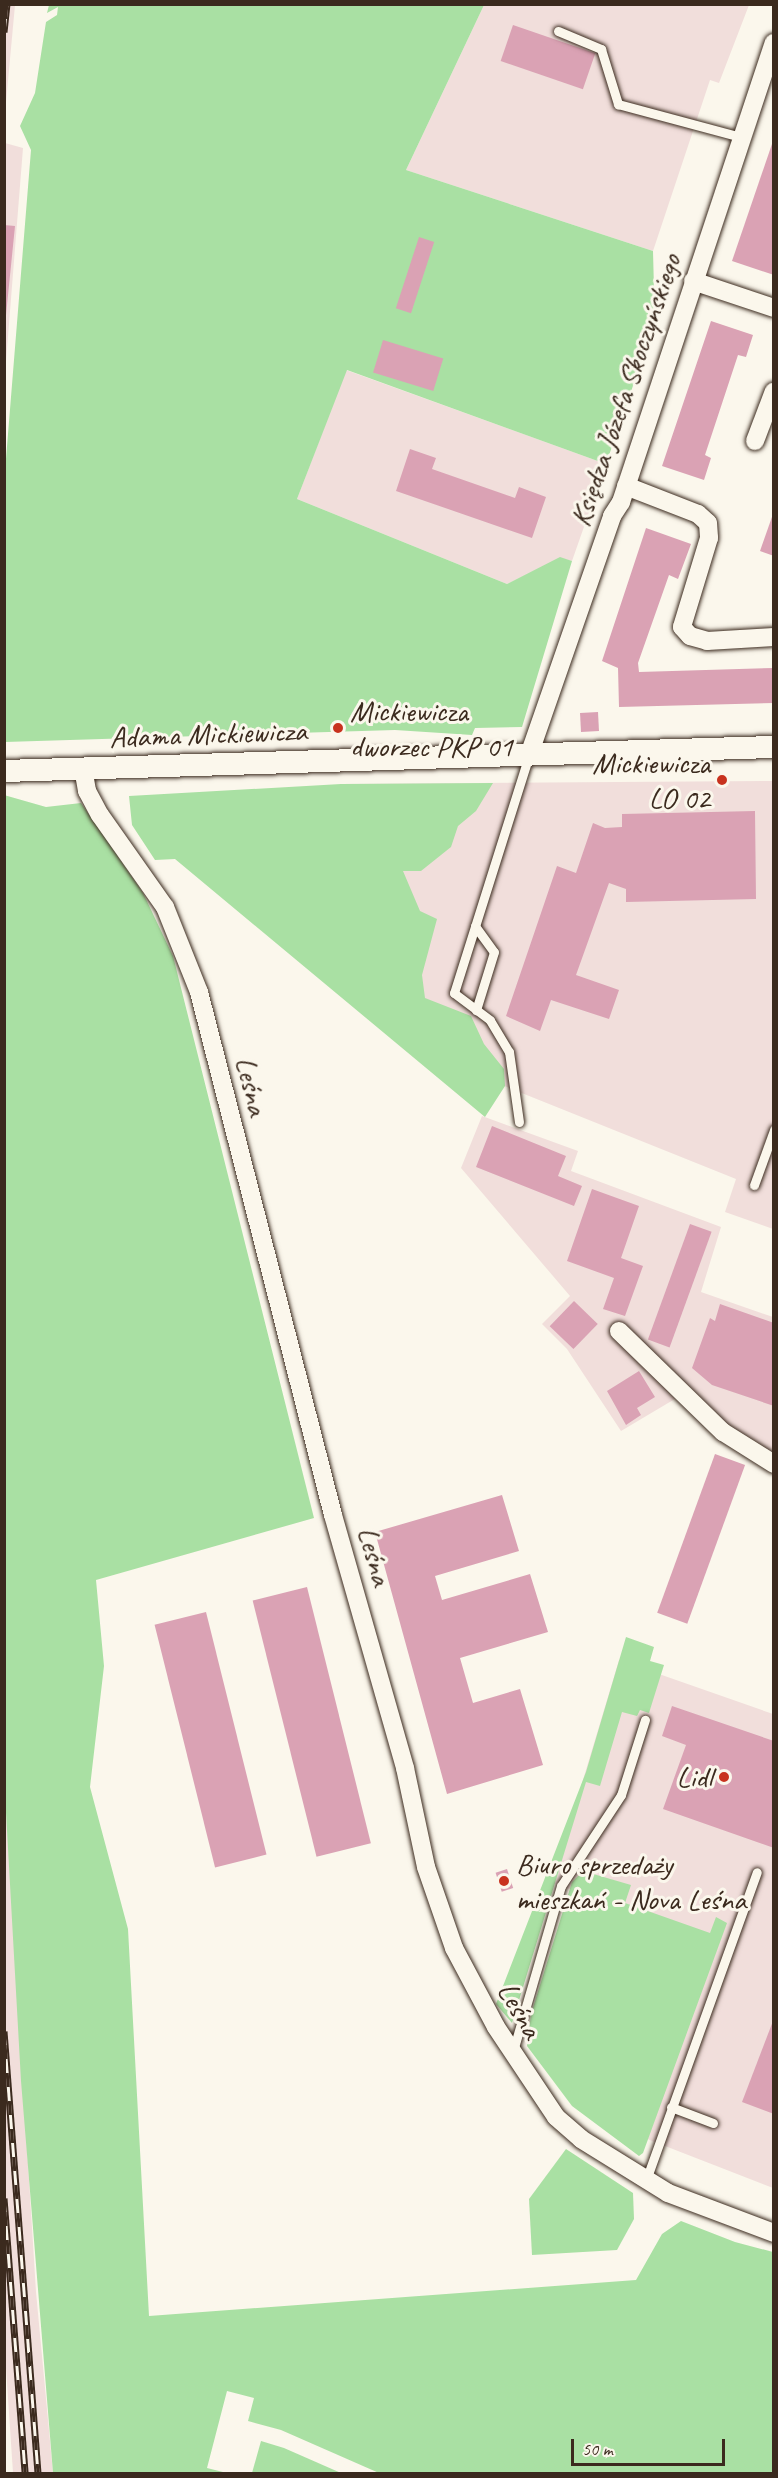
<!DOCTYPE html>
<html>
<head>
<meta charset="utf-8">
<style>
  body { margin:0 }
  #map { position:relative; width:778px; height:2478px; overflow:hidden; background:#fbf7ec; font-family:Caveat,sans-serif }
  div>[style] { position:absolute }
  .built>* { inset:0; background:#f1dedb }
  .green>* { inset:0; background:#a9e0a3 }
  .building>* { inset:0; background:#daa2b4; transform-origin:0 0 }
  .roads { filter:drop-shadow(0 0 2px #3b2a1e) drop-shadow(0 0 2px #3b2a1e) }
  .service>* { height:9px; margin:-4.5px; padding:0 4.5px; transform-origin:4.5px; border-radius:4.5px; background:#fbf7ec }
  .minor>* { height:18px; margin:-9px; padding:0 9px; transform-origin:9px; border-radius:9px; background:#fbf7ec }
  .tertiary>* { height:22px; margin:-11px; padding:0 11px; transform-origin:11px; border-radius:11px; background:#fbf7ec }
  .rail>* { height:7px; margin-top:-3.5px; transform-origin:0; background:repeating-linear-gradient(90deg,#fbf7ec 0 14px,#3b2a1e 0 28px); box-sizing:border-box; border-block:2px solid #3b2a1e }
  .dots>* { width:16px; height:16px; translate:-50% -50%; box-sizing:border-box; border:3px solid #fbf7ec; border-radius:50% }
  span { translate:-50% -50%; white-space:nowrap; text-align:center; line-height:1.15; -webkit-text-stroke:6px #fbf7ec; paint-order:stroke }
  .street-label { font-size:30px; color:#3b2a1e }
  .poi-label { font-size:30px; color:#3b2a1e }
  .left { translate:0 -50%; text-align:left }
  .right { translate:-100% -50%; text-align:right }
  .frame { position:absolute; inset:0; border:6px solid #3b2a1e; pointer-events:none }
  .scale { position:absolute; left:571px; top:2439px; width:154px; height:27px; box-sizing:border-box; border:3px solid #3b2a1e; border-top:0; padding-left:8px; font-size:18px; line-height:21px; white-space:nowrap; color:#3b2a1e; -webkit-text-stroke:4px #fbf7ec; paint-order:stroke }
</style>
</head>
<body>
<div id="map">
  <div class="built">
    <i style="clip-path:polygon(5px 4px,15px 5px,5px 113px,4px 5px)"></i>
    <i style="clip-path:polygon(484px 5px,749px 5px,719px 83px,710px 80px,653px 251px,406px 170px)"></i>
    <i style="clip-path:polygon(5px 143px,23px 148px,5px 374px)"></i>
    <i style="clip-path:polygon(346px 370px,606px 464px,572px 561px,560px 558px,507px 584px,297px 499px)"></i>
    <i style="clip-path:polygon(773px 781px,773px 1229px,725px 1212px,736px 1179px,497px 1083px,336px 971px,341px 784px)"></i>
    <i style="clip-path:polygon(482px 1116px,578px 1151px,571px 1171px,721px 1227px,701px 1292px,773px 1317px,773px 1454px,714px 1416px,690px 1390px,621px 1431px,567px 1349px,542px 1324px,570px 1296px,461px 1168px)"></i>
    <i style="clip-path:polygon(619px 1660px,773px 1714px,773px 2188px,642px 2137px,715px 1939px,552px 1883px)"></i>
    <i style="clip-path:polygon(4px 1775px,36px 2292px,53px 2473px,13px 2473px,4px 2338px)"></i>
  </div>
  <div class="green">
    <i style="clip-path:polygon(49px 5px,484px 5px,406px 170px,653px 251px,654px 289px,665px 293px,606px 464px,347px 370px,297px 499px,507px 584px,560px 557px,572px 561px,522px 727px,475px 728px,472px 735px,395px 730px,5px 742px,5px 471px,31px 150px,20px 126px,35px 93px,46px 22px,57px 15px,58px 7px,47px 13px)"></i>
    <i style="clip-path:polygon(493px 783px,476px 811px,458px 826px,451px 847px,421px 871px,403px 871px,420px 911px,437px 919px,422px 975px,425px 998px,471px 1016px,484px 1044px,504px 1069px,505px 1086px,485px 1117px,175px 859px,155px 860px,132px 825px,129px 796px,341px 784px)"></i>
    <i style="clip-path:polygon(4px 795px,46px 807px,81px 803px,143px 893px,173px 956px,314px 1518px,96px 1580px,104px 1666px,90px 1787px,128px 1929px,149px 2316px,636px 2280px,662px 2234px,681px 2221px,735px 2242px,773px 2252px,773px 2473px,379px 2473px,281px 2430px,248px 2421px,254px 2398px,227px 2391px,207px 2468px,227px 2473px,53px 2473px,21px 2081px,4px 1777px)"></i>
    <i style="clip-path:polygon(626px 1637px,654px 1647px,650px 1661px,664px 1665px,649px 1713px,640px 1710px,637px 1716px,622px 1712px,600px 1786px,586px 1782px,512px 2023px,496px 2004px,586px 1772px)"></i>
    <i style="clip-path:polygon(583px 1871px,631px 1885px,625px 1903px,710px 1933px,716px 1917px,727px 1923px,643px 2153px,639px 2156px,572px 2106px,527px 2046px,531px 2014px,572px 1882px)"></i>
    <i style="clip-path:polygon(566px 2149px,633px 2193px,634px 2219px,617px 2250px,532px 2255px,529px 2199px)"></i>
    <i style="clip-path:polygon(261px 2441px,284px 2448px,341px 2473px,252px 2473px)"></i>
  </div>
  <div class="building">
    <i style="left:513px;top:25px;width:87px;height:38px;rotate:19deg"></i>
    <i style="clip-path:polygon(773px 141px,774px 141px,774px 275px,732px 261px)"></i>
    <i style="clip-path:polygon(4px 225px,15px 226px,6px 315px,4px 315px)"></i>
    <i style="left:419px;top:237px;width:16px;height:75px;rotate:18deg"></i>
    <i style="clip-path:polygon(711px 321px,753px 335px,746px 357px,738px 355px,705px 455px,711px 458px,704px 480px,662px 466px)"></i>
    <i style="left:383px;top:340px;width:63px;height:34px;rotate:17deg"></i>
    <i style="clip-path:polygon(410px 449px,436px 458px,432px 469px,515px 498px,519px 487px,546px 497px,532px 538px,396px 491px)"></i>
    <i style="clip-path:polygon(773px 514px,774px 514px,774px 556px,760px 551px)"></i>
    <i style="clip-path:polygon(646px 528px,691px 544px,678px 579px,669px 575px,638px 663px,639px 672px,774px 668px,774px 703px,619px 707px,618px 668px,602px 661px)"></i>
    <i style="left:598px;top:712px;width:19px;height:18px;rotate:87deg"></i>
    <i style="clip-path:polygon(755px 811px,756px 899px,626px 902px,626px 889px,609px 883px,576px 975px,619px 990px,609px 1019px,551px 1000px,540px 1031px,506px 1016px,557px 866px,576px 873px,593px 823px,605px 828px,622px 827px,622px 814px)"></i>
    <i style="clip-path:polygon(492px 1126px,566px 1156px,558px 1176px,582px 1186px,574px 1206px,476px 1167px)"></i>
    <i style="clip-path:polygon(592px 1189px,639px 1206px,621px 1258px,643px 1266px,625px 1316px,603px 1309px,614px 1278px,567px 1261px)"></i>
    <i style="left:690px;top:1224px;width:23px;height:123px;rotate:20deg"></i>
    <i style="left:574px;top:1301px;width:33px;height:35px;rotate:44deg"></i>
    <i style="clip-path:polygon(720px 1304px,774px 1323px,774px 1406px,712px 1385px,692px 1368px,710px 1318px,715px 1321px)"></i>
    <i style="clip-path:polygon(639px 1371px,655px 1397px,637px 1408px,641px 1415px,626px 1425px,607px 1391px)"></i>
    <i style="left:715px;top:1454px;width:32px;height:169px;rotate:20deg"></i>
    <i style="clip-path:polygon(502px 1495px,519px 1551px,435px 1576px,442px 1600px,530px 1574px,548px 1632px,460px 1658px,473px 1703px,520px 1689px,543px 1765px,447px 1794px,375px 1532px)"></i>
    <i style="left:307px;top:1587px;width:264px;height:56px;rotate:76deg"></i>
    <i style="left:206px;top:1612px;width:250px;height:53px;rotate:76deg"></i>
    <i style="clip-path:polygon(672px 1706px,774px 1741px,774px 1848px,663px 1809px,686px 1745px,662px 1736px)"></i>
    <i style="left:507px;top:1869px;width:20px;height:12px;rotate:72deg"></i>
    <i style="clip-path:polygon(773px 2021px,774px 2021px,774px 2114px,742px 2102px)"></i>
  </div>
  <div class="roads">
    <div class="service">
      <i style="left:558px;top:31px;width:47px;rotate:22.7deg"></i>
      <i style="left:601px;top:49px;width:58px;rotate:72.8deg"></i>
      <i style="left:618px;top:104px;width:127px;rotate:15deg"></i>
      <i style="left:475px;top:926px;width:32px;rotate:54deg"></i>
      <i style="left:494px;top:952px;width:61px;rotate:107.2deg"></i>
      <i style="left:519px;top:1122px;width:71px;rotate:-98.1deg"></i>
      <i style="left:509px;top:1052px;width:37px;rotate:-121deg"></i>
      <i style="left:490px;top:1020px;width:45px;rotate:-143.1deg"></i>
      <i style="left:454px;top:993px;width:250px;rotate:-72.5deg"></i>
      <i style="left:754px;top:1185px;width:59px;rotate:-70deg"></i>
      <i style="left:513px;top:2051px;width:172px;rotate:-73.8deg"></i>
      <i style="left:561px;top:1886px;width:109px;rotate:-56.6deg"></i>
      <i style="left:621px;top:1795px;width:79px;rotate:-72.3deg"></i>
      <i style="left:671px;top:2107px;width:45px;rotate:20.9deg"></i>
      <i style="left:646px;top:2180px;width:327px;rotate:-70.2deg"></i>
    </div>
    <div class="minor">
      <i style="left:693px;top:281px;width:85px;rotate:18.4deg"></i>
      <i style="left:755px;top:441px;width:53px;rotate:-69.2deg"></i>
      <i style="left:626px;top:486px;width:77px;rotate:21.3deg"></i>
      <i style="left:698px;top:514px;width:13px;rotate:42deg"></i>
      <i style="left:708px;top:523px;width:15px;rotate:86deg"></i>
      <i style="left:709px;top:538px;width:93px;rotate:106.9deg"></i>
      <i style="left:682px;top:627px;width:12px;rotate:48deg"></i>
      <i style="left:690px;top:636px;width:18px;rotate:16deg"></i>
      <i style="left:707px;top:641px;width:67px;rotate:-3.4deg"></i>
      <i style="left:529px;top:755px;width:253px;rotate:-70.8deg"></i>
      <i style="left:612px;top:516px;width:17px;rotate:-57deg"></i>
      <i style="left:621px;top:502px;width:484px;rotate:-71.6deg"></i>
      <i style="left:83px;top:768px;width:23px;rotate:80deg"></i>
      <i style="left:87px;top:791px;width:27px;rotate:62deg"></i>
      <i style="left:100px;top:815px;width:113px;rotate:54.8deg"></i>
      <i style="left:165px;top:907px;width:92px;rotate:68.2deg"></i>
      <i style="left:199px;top:992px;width:540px;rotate:75.63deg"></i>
      <i style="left:333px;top:1515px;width:263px;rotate:74.1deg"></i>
      <i style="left:405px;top:1768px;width:101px;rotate:78deg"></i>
      <i style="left:426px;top:1867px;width:86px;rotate:70.9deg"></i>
      <i style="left:454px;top:1948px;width:89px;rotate:62deg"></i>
      <i style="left:496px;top:2027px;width:108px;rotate:56.3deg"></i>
      <i style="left:556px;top:2117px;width:33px;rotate:41deg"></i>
      <i style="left:581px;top:2139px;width:102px;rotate:31.8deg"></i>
      <i style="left:668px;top:2193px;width:113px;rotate:20.7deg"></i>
      <i style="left:619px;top:1331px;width:145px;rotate:44.2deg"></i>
      <i style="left:723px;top:1432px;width:60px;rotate:32.1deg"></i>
    </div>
    <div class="tertiary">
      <i style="left:4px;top:771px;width:770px;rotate:-1.79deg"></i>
    </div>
  </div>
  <div class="rail">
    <i style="left:4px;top:32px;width:28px;rotate:-84deg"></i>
    <i style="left:4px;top:2031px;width:444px;rotate:85.6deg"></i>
    <i style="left:4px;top:2198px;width:277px;rotate:85.6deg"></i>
  </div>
  <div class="dots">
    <i style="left:338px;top:728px;background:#c8321e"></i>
    <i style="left:722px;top:780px;background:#c8321e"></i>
    <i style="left:724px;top:1777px;background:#c8321e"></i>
    <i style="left:504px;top:1881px;background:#c8321e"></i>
  </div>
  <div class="street-label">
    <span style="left:625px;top:390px;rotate:-71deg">Księdza Józefa Skoczyńskiego</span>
    <span style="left:208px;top:734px;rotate:-2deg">Adama Mickiewicza</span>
    <span style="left:252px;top:1086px;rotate:76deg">Leśna</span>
    <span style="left:375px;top:1556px;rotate:74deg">Leśna</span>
    <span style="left:520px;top:2010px;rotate:60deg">Leśna</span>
  </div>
  <div class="poi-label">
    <span class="left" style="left:350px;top:728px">Mickiewicza<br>dworzec PKP 01</span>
    <span class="right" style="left:710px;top:780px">Mickiewicza<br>LO 02</span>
    <span class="right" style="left:712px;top:1777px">Lidl</span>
    <span class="left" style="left:516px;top:1881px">Biuro sprzedaży<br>mieszkań - Nova Leśna</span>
  </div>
  <div class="frame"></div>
  <div class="scale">50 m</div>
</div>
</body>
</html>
